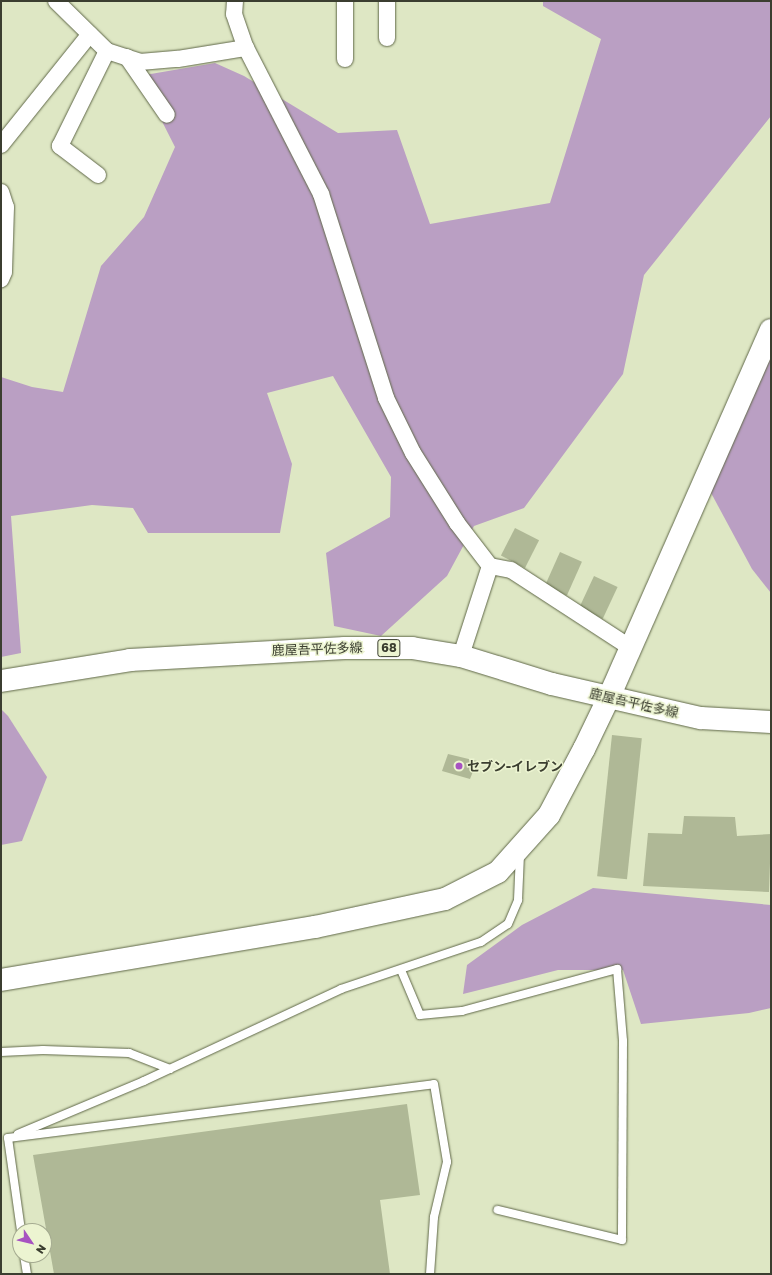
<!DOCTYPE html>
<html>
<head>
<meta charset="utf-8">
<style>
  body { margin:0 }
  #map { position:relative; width:772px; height:1275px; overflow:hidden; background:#dee7c4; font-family:"Golos Text","Noto Sans JP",sans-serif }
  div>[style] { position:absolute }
  .forest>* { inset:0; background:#ba9fc3 }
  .building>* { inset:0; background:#afb896; transform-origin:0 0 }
  .roads { filter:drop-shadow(0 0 1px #606849) drop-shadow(0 0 1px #606849) }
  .lane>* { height:8px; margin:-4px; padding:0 4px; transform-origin:4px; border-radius:4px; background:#fff }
  .street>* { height:16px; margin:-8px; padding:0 8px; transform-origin:8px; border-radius:8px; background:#fff }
  .secondary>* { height:22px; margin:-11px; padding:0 11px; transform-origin:11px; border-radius:11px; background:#fff }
  .primary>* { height:22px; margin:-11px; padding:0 11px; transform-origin:11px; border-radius:11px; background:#fff }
  .dots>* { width:11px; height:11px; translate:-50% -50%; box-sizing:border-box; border:2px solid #ecf4d1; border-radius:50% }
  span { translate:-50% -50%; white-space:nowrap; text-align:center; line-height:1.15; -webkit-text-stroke:3px #ecf4d1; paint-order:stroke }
  .shield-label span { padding:1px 3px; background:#ecf4d1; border:1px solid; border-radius:3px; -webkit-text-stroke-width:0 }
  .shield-label { font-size:12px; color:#3b3e30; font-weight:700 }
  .street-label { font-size:13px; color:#3b3e30 }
  .poi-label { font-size:13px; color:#3b3e30; font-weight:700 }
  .left { translate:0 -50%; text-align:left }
  .frame { position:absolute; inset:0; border:2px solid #3b3e30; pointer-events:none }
  .north { position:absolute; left:12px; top:1223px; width:40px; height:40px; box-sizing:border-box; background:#ecf4d1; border:1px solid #a5ab91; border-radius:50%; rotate:125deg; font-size:11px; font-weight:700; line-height:16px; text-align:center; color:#3b3e30 }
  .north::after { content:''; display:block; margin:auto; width:14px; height:18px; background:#a752c1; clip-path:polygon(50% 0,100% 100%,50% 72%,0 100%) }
</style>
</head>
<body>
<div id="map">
  <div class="forest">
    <i style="clip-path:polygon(543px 1px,771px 1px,771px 116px,644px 275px,623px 374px,524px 508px,474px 526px,447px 576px,381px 636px,334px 626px,326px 553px,390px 517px,391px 477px,333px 376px,267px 393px,292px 464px,280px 533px,148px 533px,133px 508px,92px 505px,11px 516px,21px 653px,1px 657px,1px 377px,32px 387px,63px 392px,101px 266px,144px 217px,175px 147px,139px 76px,215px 63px,244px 76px,338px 133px,397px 130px,430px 224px,550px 203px,601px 39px,543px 6px)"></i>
    <i style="clip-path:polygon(771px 358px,771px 593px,752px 569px,710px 491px,733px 409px)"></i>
    <i style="clip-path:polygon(1px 709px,8px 716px,47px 777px,22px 841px,1px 845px)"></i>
    <i style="clip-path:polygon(593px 888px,771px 905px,771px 1008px,749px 1013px,641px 1024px,623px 970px,558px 970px,463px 994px,467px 965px,522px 925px)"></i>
  </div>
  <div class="building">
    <i style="left:515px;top:528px;width:27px;height:31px;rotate:27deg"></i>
    <i style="left:560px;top:552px;width:24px;height:37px;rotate:24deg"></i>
    <i style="left:594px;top:576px;width:26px;height:35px;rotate:25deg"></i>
    <i style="left:612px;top:735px;width:30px;height:142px;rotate:6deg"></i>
    <i style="clip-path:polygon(448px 754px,477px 761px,470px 779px,442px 771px)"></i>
    <i style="clip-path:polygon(684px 816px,735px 817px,737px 836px,771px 834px,769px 892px,643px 886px,648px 833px,682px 834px)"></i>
    <i style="clip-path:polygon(407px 1104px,420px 1195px,380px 1200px,390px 1274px,54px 1274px,33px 1155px)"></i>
  </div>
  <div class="roads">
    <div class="lane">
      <i style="left:401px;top:970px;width:49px;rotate:67.1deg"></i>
      <i style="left:420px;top:1015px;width:42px;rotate:-5.4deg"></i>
      <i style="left:462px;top:1011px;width:161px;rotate:-15.2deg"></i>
      <i style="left:617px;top:969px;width:72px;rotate:85.2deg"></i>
      <i style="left:623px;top:1041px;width:199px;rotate:90.3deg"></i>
      <i style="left:622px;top:1240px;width:128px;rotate:-166.4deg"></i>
      <i style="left:1px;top:1052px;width:42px;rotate:-2.7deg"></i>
      <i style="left:43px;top:1050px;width:86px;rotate:2deg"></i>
      <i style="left:129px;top:1053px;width:44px;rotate:21.3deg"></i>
      <i style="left:18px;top:1134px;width:137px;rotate:-22.8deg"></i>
      <i style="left:144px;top:1081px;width:217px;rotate:-25deg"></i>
      <i style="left:341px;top:989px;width:148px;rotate:-18.6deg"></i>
      <i style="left:481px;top:942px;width:32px;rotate:-34deg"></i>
      <i style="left:508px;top:924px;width:26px;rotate:-67deg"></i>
      <i style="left:518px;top:900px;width:46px;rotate:-87.5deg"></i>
      <i style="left:8px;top:1138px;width:429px;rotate:-7.2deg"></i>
      <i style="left:434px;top:1084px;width:79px;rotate:80.5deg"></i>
      <i style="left:447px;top:1162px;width:57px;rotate:103.3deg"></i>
      <i style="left:434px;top:1217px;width:57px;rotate:94deg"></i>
      <i style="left:8px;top:1138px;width:94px;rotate:82deg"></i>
      <i style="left:24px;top:1255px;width:19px;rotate:81deg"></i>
    </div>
    <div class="street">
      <i style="left:56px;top:1px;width:71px;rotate:44.4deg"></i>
      <i style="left:107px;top:51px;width:35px;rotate:18deg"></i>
      <i style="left:140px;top:62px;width:38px;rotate:-5deg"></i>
      <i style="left:178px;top:59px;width:69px;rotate:-9.2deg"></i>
      <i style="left:235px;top:1px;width:13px;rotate:94deg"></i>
      <i style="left:234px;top:14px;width:36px;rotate:71deg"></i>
      <i style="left:246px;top:48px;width:164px;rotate:62.8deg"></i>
      <i style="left:321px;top:194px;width:214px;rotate:72.3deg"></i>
      <i style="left:386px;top:398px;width:61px;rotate:63.9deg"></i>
      <i style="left:413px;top:453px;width:83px;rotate:57.8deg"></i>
      <i style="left:457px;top:523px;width:54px;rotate:52.5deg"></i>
      <i style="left:490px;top:566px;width:95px;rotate:107.9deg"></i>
      <i style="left:387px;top:1px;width:37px;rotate:90deg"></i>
      <i style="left:127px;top:57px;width:70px;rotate:55.4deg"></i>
      <i style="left:345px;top:59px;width:58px;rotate:-90deg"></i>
      <i style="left:1px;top:145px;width:142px;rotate:-51.3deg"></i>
      <i style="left:98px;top:175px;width:48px;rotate:-142.7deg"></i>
      <i style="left:60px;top:146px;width:106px;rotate:-63.7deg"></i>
      <i style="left:1px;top:192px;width:16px;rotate:72deg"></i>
      <i style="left:6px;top:207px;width:65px;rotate:91.8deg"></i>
      <i style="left:4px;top:272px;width:8px;rotate:113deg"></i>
      <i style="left:490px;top:566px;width:21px;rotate:11deg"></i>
      <i style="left:511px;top:570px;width:143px;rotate:33deg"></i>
    </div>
    <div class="secondary">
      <i style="left:1px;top:980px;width:318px;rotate:-9.6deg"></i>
      <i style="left:315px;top:927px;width:133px;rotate:-12.2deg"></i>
      <i style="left:445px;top:899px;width:59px;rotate:-27deg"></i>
      <i style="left:498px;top:872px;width:76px;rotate:-48.2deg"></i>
      <i style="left:549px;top:815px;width:75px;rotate:-62.1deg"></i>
      <i style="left:584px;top:749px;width:58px;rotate:-64.3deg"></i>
      <i style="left:609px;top:697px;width:401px;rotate:-66.2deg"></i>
    </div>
    <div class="primary">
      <i style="left:1px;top:681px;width:131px;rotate:-9.2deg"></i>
      <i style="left:130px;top:660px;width:215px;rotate:-3.2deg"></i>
      <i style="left:345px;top:648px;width:67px"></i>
      <i style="left:412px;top:648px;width:50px;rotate:9.3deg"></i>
      <i style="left:461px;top:656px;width:95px;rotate:17.1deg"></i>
      <i style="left:552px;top:684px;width:153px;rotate:12.9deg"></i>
      <i style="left:701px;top:718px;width:70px;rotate:3.3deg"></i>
    </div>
  </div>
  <div class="dots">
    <i style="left:459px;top:766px;background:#a752c1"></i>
  </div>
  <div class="shield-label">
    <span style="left:389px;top:648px">68</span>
  </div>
  <div class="street-label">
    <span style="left:317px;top:649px;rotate:-2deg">鹿屋吾平佐多線</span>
    <span style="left:634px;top:703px;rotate:13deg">鹿屋吾平佐多線</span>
  </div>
  <div class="poi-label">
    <span class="left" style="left:467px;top:766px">セブン-イレブン</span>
  </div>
  <div class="frame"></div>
  <div class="north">N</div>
</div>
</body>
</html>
